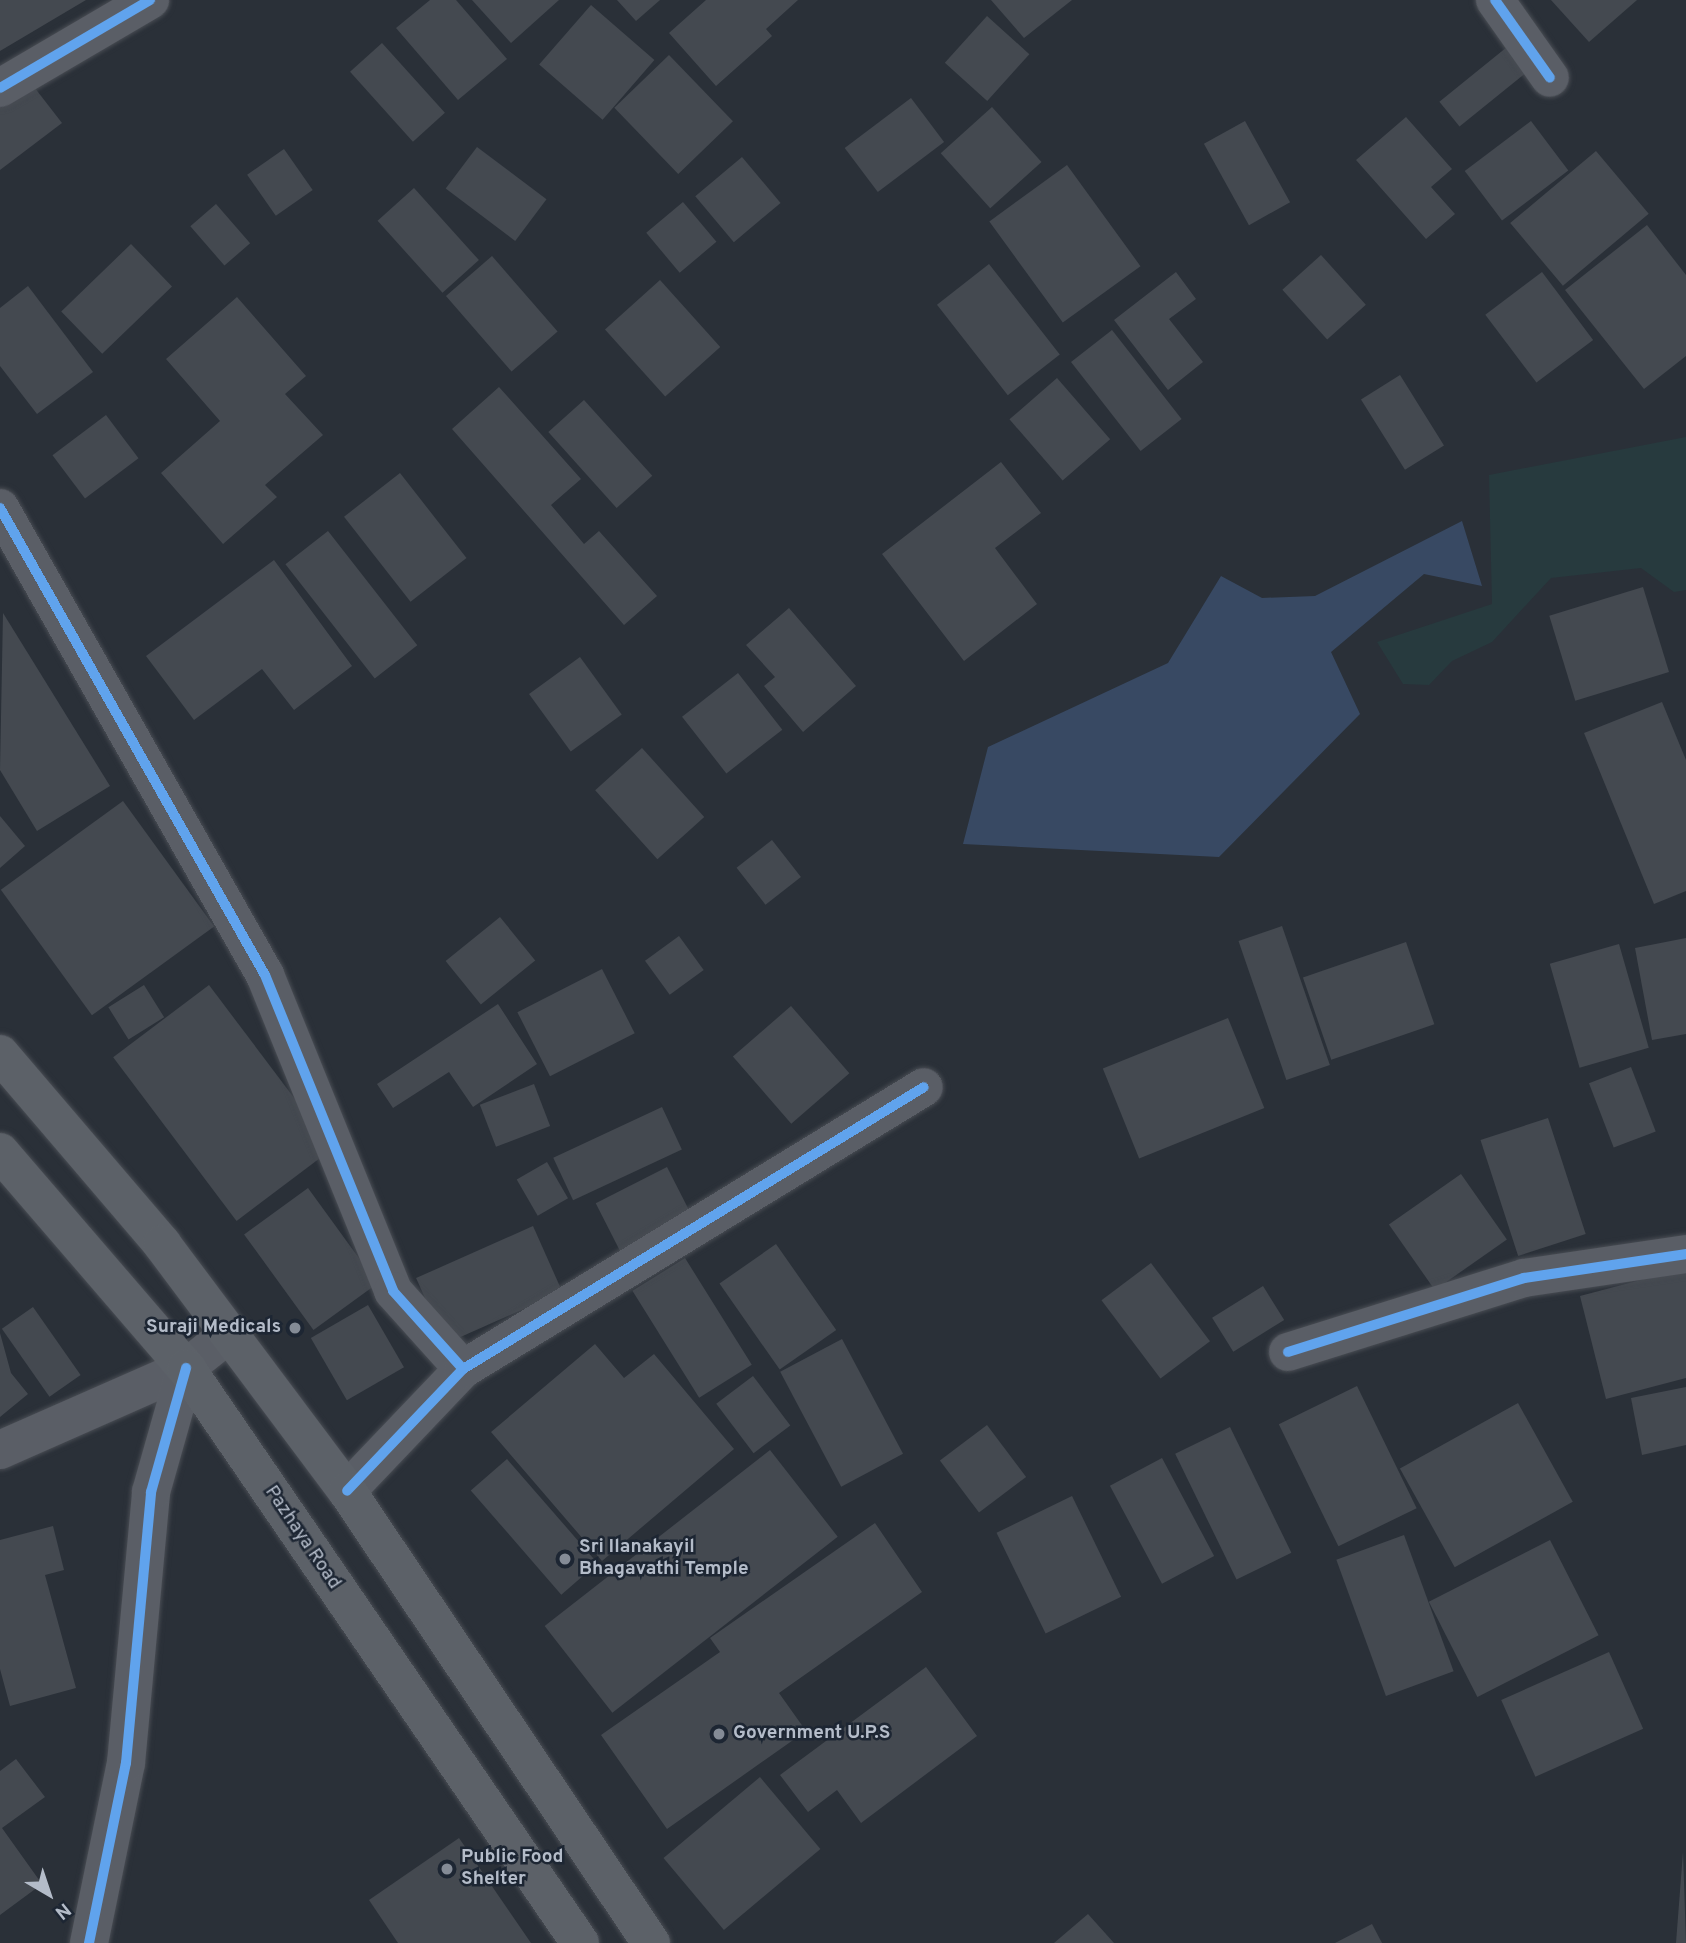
<!DOCTYPE html>
<html>
<head>
<meta charset="utf-8">
<style>
  body { margin:0 }
  #map { position:relative; width:1686px; height:1943px; overflow:hidden; background:#2a3038; font-family:Overpass,sans-serif }
  div>[style] { position:absolute }
  .green>* { inset:0; background:#273a3e }
  .water>* { inset:0; background:#384963 }
  .building>* { inset:0; background:#444950; transform-origin:0 0 }
  .roads { filter:drop-shadow(0 0 2px #484c53) drop-shadow(0 0 2px #484c53) }
  .minor>* { height:38px; margin:-19px; padding:0 19px; transform-origin:19px; border-radius:19px; background:#5a5e66 }
  .primary>* { height:38px; margin:-19px; padding:0 19px; transform-origin:19px; border-radius:19px; background:#5c6168 }
  .cycleway>* { height:10px; margin:-5px; padding:0 5px; transform-origin:5px; border-radius:5px; background:#60a3ed }
  .dots>* { width:19px; height:19px; translate:-50% -50%; box-sizing:border-box; border:4px solid #1d2633; border-radius:50% }
  span { translate:-50% -50%; white-space:nowrap; text-align:center; line-height:1.15; -webkit-text-stroke:5px #1d2633; paint-order:stroke }
  .poi-label { font-size:19px; color:#b4bcc9; font-weight:700 }
  .right { translate:-100% -50%; text-align:right }
  .left { translate:0 -50%; text-align:left }
  .street-label { font-size:19px; color:#b4bcc9 }
  .north { position:absolute; left:14px; top:1859px; width:70px; height:70px; -webkit-text-stroke:5px #1d2633; paint-order:stroke; rotate:141deg; font-size:19px; font-weight:700; line-height:28px; text-align:center; color:#b4bcc9 }
  .north::after { content:''; display:block; margin:auto; width:24px; height:32px; background:#b4bcc9; clip-path:polygon(50% 0,100% 100%,50% 72%,0 100%) }
</style>
</head>
<body>
<div id="map">
  <div class="green">
    <i style="clip-path:polygon(1686px 437px,1686px 590px,1674px 592px,1641px 568px,1551px 578px,1492px 642px,1452px 661px,1429px 685px,1403px 684px,1377px 642px,1492px 604px,1489px 475px)"></i>
  </div>
  <div class="water">
    <i style="clip-path:polygon(1462px 521px,1482px 586px,1424px 574px,1331px 652px,1360px 714px,1219px 857px,963px 844px,988px 747px,1168px 663px,1221px 576px,1262px 598px,1315px 596px)"></i>
  </div>
  <div class="building">
    <i style="clip-path:polygon(0 0,86px 0,0 51px)"></i>
    <i style="clip-path:polygon(430px 0,456px 0,507px 59px,458px 100px,396px 28px)"></i>
    <i style="clip-path:polygon(472px 0,559px 0,511px 43px)"></i>
    <i style="clip-path:polygon(617px 0,660px 0,636px 21px)"></i>
    <i style="clip-path:polygon(706px 0,798px 0,766px 29px,772px 36px,716px 86px,669px 33px)"></i>
    <i style="clip-path:polygon(991px 0,1072px 0,1024px 38px)"></i>
    <i style="clip-path:polygon(1551px 0,1637px 0,1589px 42px)"></i>
    <i style="left:591px;top:5px;width:84px;height:79px;rotate:41deg"></i>
    <i style="left:987px;top:16px;width:57px;height:63px;rotate:42deg"></i>
    <i style="left:382px;top:43px;width:94px;height:43px;rotate:48deg"></i>
    <i style="left:1507px;top:47px;width:32px;height:87px;rotate:51deg"></i>
    <i style="left:669px;top:55px;width:92px;height:76px;rotate:46deg"></i>
    <i style="clip-path:polygon(31px 83px,62px 123px,0 170px,0 106px)"></i>
    <i style="left:911px;top:98px;width:55px;height:83px;rotate:53deg"></i>
    <i style="left:992px;top:107px;width:74px;height:69px;rotate:48deg"></i>
    <i style="clip-path:polygon(1406px 117px,1452px 169px,1431px 187px,1455px 214px,1426px 239px,1356px 160px)"></i>
    <i style="left:1245px;top:121px;width:93px;height:47px;rotate:61deg"></i>
    <i style="left:1531px;top:121px;width:62px;height:83px;rotate:53deg"></i>
    <i style="left:477px;top:147px;width:87px;height:52px;rotate:37deg"></i>
    <i style="left:284px;top:149px;width:50px;height:45px;rotate:55deg"></i>
    <i style="left:1596px;top:151px;width:82px;height:112px;rotate:50deg"></i>
    <i style="left:742px;top:157px;width:60px;height:61px;rotate:50deg"></i>
    <i style="left:1067px;top:165px;width:125px;height:96px;rotate:54deg"></i>
    <i style="left:414px;top:188px;width:97px;height:49px;rotate:48deg"></i>
    <i style="left:683px;top:202px;width:52px;height:48px;rotate:50deg"></i>
    <i style="left:216px;top:204px;width:52px;height:34px;rotate:49deg"></i>
    <i style="clip-path:polygon(1647px 225px,1686px 275px,1686px 356px,1644px 389px,1565px 290px)"></i>
    <i style="left:131px;top:244px;width:59px;height:97px;rotate:46deg"></i>
    <i style="left:1321px;top:255px;width:67px;height:52px;rotate:48deg"></i>
    <i style="left:492px;top:256px;width:100px;height:61px;rotate:49deg"></i>
    <i style="left:989px;top:264px;width:115px;height:66px;rotate:52deg"></i>
    <i style="clip-path:polygon(1176px 272px,1196px 299px,1169px 319px,1203px 362px,1168px 390px,1114px 320px)"></i>
    <i style="left:1542px;top:272px;width:85px;height:71px;rotate:53deg"></i>
    <i style="left:660px;top:280px;width:90px;height:74px;rotate:48deg"></i>
    <i style="clip-path:polygon(28px 286px,93px 372px,37px 414px,0 366px,0 308px)"></i>
    <i style="clip-path:polygon(237px 297px,306px 376px,285px 394px,323px 435px,265px 485px,277px 497px,223px 544px,161px 473px,220px 421px,166px 359px)"></i>
    <i style="left:1112px;top:330px;width:113px;height:52px;rotate:52deg"></i>
    <i style="left:1400px;top:375px;width:83px;height:46px;rotate:58deg"></i>
    <i style="left:1057px;top:378px;width:81px;height:63px;rotate:49deg"></i>
    <i style="clip-path:polygon(499px 387px,581px 479px,551px 505px,584px 544px,599px 531px,657px 596px,624px 625px,452px 429px)"></i>
    <i style="left:584px;top:400px;width:102px;height:48px;rotate:48deg"></i>
    <i style="left:106px;top:415px;width:54px;height:67px;rotate:53deg"></i>
    <i style="clip-path:polygon(1001px 462px,1041px 513px,995px 548px,1037px 604px,964px 661px,882px 554px)"></i>
    <i style="left:400px;top:473px;width:108px;height:71px;rotate:52deg"></i>
    <i style="left:328px;top:531px;width:145px;height:54px;rotate:52deg"></i>
    <i style="clip-path:polygon(274px 560px,352px 666px,294px 710px,262px 669px,194px 720px,146px 656px)"></i>
    <i style="left:1643px;top:587px;width:89px;height:98px;rotate:73deg"></i>
    <i style="clip-path:polygon(789px 608px,856px 686px,803px 732px,764px 686px,775px 677px,746px 645px)"></i>
    <i style="clip-path:polygon(3px 613px,110px 786px,37px 831px,0 770px)"></i>
    <i style="left:580px;top:657px;width:71px;height:63px;rotate:54deg"></i>
    <i style="left:738px;top:673px;width:72px;height:71px;rotate:52deg"></i>
    <i style="clip-path:polygon(1662px 702px,1686px 760px,1686px 891px,1654px 904px,1584px 733px)"></i>
    <i style="left:642px;top:748px;width:93px;height:63px;rotate:48deg"></i>
    <i style="left:123px;top:801px;width:155px;height:151px;rotate:54deg"></i>
    <i style="clip-path:polygon(0 816px,25px 846px,0 868px)"></i>
    <i style="left:772px;top:840px;width:47px;height:45px;rotate:52deg"></i>
    <i style="left:500px;top:917px;width:56px;height:70px;rotate:51deg"></i>
    <i style="left:1282px;top:926px;width:147px;height:46px;rotate:71deg"></i>
    <i style="left:679px;top:936px;width:42px;height:42px;rotate:54deg"></i>
    <i style="clip-path:polygon(1686px 938px,1686px 1034px,1652px 1040px,1635px 948px)"></i>
    <i style="left:1406px;top:942px;width:87px;height:109px;rotate:71deg"></i>
    <i style="left:1619px;top:944px;width:108px;height:72px;rotate:74deg"></i>
    <i style="left:602px;top:969px;width:72px;height:95px;rotate:63deg"></i>
    <i style="left:144px;top:985px;width:38px;height:42px;rotate:58deg"></i>
    <i style="left:209px;top:985px;width:205px;height:120px;rotate:53deg"></i>
    <i style="clip-path:polygon(498px 1004px,537px 1064px,473px 1107px,449px 1072px,393px 1108px,377px 1084px)"></i>
    <i style="left:791px;top:1006px;width:89px;height:77px;rotate:49deg"></i>
    <i style="left:1228px;top:1018px;width:97px;height:135px;rotate:68deg"></i>
    <i style="left:1631px;top:1067px;width:69px;height:45px;rotate:69deg"></i>
    <i style="left:534px;top:1084px;width:45px;height:58px;rotate:69deg"></i>
    <i style="left:662px;top:1107px;width:47px;height:120px;rotate:65deg"></i>
    <i style="left:1548px;top:1118px;width:122px;height:71px;rotate:72deg"></i>
    <i style="left:547px;top:1162px;width:42px;height:35px;rotate:60deg"></i>
    <i style="left:667px;top:1167px;width:64px;height:80px;rotate:63deg"></i>
    <i style="left:1461px;top:1174px;width:80px;height:88px;rotate:55deg"></i>
    <i style="left:308px;top:1188px;width:118px;height:79px;rotate:54deg"></i>
    <i style="left:533px;top:1226px;width:72px;height:128px;rotate:66deg"></i>
    <i style="left:776px;top:1244px;width:105px;height:69px;rotate:55deg"></i>
    <i style="left:685px;top:1258px;width:126px;height:62px;rotate:58deg"></i>
    <i style="left:1151px;top:1263px;width:98px;height:62px;rotate:53deg"></i>
    <i style="clip-path:polygon(1686px 1268px,1686px 1378px,1606px 1399px,1580px 1296px)"></i>
    <i style="left:1263px;top:1286px;width:40px;height:60px;rotate:58deg"></i>
    <i style="left:368px;top:1305px;width:72px;height:66px;rotate:60deg"></i>
    <i style="left:33px;top:1307px;width:83px;height:38px;rotate:55deg"></i>
    <i style="clip-path:polygon(0 1333px,11px 1373px,28px 1394px,0 1417px)"></i>
    <i style="left:842px;top:1339px;width:130px;height:70px;rotate:62deg"></i>
    <i style="clip-path:polygon(595px 1344px,624px 1378px,654px 1354px,734px 1449px,602px 1561px,491px 1432px)"></i>
    <i style="left:753px;top:1376px;width:62px;height:46px;rotate:53deg"></i>
    <i style="left:1357px;top:1386px;width:136px;height:87px;rotate:64deg"></i>
    <i style="clip-path:polygon(1686px 1387px,1686px 1445px,1642px 1455px,1631px 1398px)"></i>
    <i style="left:1518px;top:1403px;width:113px;height:135px;rotate:61deg"></i>
    <i style="left:987px;top:1425px;width:65px;height:59px;rotate:53deg"></i>
    <i style="left:1230px;top:1427px;width:140px;height:61px;rotate:64deg"></i>
    <i style="left:770px;top:1450px;width:110px;height:286px;rotate:52deg"></i>
    <i style="left:1162px;top:1458px;width:111px;height:59px;rotate:62deg"></i>
    <i style="left:507px;top:1459px;width:138px;height:48px;rotate:49deg"></i>
    <i style="left:1072px;top:1496px;width:112px;height:84px;rotate:64deg"></i>
    <i style="clip-path:polygon(875px 1523px,922px 1592px,779px 1693px,806px 1731px,667px 1829px,601px 1735px,720px 1652px,710px 1638px)"></i>
    <i style="clip-path:polygon(53px 1526px,64px 1570px,45px 1575px,76px 1688px,10px 1706px,0 1669px,0 1540px)"></i>
    <i style="left:1404px;top:1535px;width:145px;height:72px;rotate:70deg"></i>
    <i style="left:1550px;top:1540px;width:107px;height:136px;rotate:63deg"></i>
    <i style="left:1609px;top:1652px;width:84px;height:118px;rotate:66deg"></i>
    <i style="clip-path:polygon(926px 1667px,977px 1736px,861px 1823px,837px 1790px,808px 1812px,780px 1775px)"></i>
    <i style="clip-path:polygon(16px 1759px,45px 1797px,2px 1828px,42px 1884px,0 1915px,0 1771px)"></i>
    <i style="left:760px;top:1777px;width:94px;height:126px;rotate:50deg"></i>
    <i style="clip-path:polygon(459px 1838px,531px 1943px,398px 1943px,369px 1900px)"></i>
    <i style="clip-path:polygon(1683px 1852px,1686px 1943px,1676px 1943px)"></i>
    <i style="clip-path:polygon(1088px 1914px,1114px 1943px,1054px 1943px)"></i>
    <i style="clip-path:polygon(1372px 1924px,1382px 1943px,1335px 1943px)"></i>
  </div>
  <div class="roads">
    <div class="minor">
      <i style="left:1495px;top:0;width:95px;rotate:54.8deg"></i>
      <i style="left:0;top:88px;width:174px;rotate:-30.4deg"></i>
      <i style="left:0;top:508px;width:537px;rotate:60.43deg"></i>
      <i style="left:265px;top:975px;width:341px;rotate:67.9deg"></i>
      <i style="left:393px;top:1291px;width:105px;rotate:48.1deg"></i>
      <i style="left:463px;top:1369px;width:168px;rotate:133.6deg"></i>
      <i style="left:1288px;top:1352px;width:247px;rotate:-17.4deg"></i>
      <i style="left:1524px;top:1278px;width:164px;rotate:-8.4deg"></i>
      <i style="left:463px;top:1369px;width:540px;rotate:-31.45deg"></i>
      <i style="left:0;top:1450px;width:203px;rotate:-23.8deg"></i>
      <i style="left:186px;top:1368px;width:56px;rotate:-38.5deg"></i>
      <i style="left:89px;top:1943px;width:184px;rotate:-78.4deg"></i>
      <i style="left:126px;top:1763px;width:272px;rotate:-84.7deg"></i>
      <i style="left:151px;top:1492px;width:129px;rotate:-74.2deg"></i>
    </div>
    <div class="primary">
      <i style="left:0;top:1054px;width:250px;rotate:49.5deg"></i>
      <i style="left:162px;top:1244px;width:309px;rotate:53.2deg"></i>
      <i style="left:347px;top:1491px;width:545px;rotate:56.08deg"></i>
      <i style="left:0;top:1152px;width:285px;rotate:49.3deg"></i>
      <i style="left:186px;top:1368px;width:697px;rotate:55.58deg"></i>
    </div>
  </div>
  <div class="cycleway">
    <i style="left:1495px;top:0;width:95px;rotate:54.8deg"></i>
    <i style="left:0;top:88px;width:174px;rotate:-30.4deg"></i>
    <i style="left:0;top:508px;width:537px;rotate:60.43deg"></i>
    <i style="left:265px;top:975px;width:341px;rotate:67.9deg"></i>
    <i style="left:393px;top:1291px;width:105px;rotate:48.1deg"></i>
    <i style="left:463px;top:1369px;width:168px;rotate:133.6deg"></i>
    <i style="left:1288px;top:1352px;width:247px;rotate:-17.4deg"></i>
    <i style="left:1524px;top:1278px;width:164px;rotate:-8.4deg"></i>
    <i style="left:463px;top:1369px;width:540px;rotate:-31.45deg"></i>
    <i style="left:89px;top:1943px;width:184px;rotate:-78.4deg"></i>
    <i style="left:126px;top:1763px;width:272px;rotate:-84.7deg"></i>
    <i style="left:151px;top:1492px;width:129px;rotate:-74.2deg"></i>
  </div>
  <div class="dots">
    <i style="left:295px;top:1328px;background:#848b96"></i>
    <i style="left:565px;top:1559px;background:#848b96"></i>
    <i style="left:719px;top:1734px;background:#848b96"></i>
    <i style="left:447px;top:1869px;background:#848b96"></i>
  </div>
  <div class="poi-label">
    <span class="right" style="left:281px;top:1328px">Suraji Medicals</span>
    <span class="left" style="left:579px;top:1559px">Sri Ilanakayil<br>Bhagavathi Temple</span>
    <span class="left" style="left:733px;top:1734px">Government U.P.S</span>
    <span class="left" style="left:461px;top:1869px">Public Food<br>Shelter</span>
  </div>
  <div class="street-label">
    <span style="left:302px;top:1538px;rotate:56deg">Pazhaya Road</span>
  </div>
  <div class="north">N</div>
</div>
</body>
</html>
